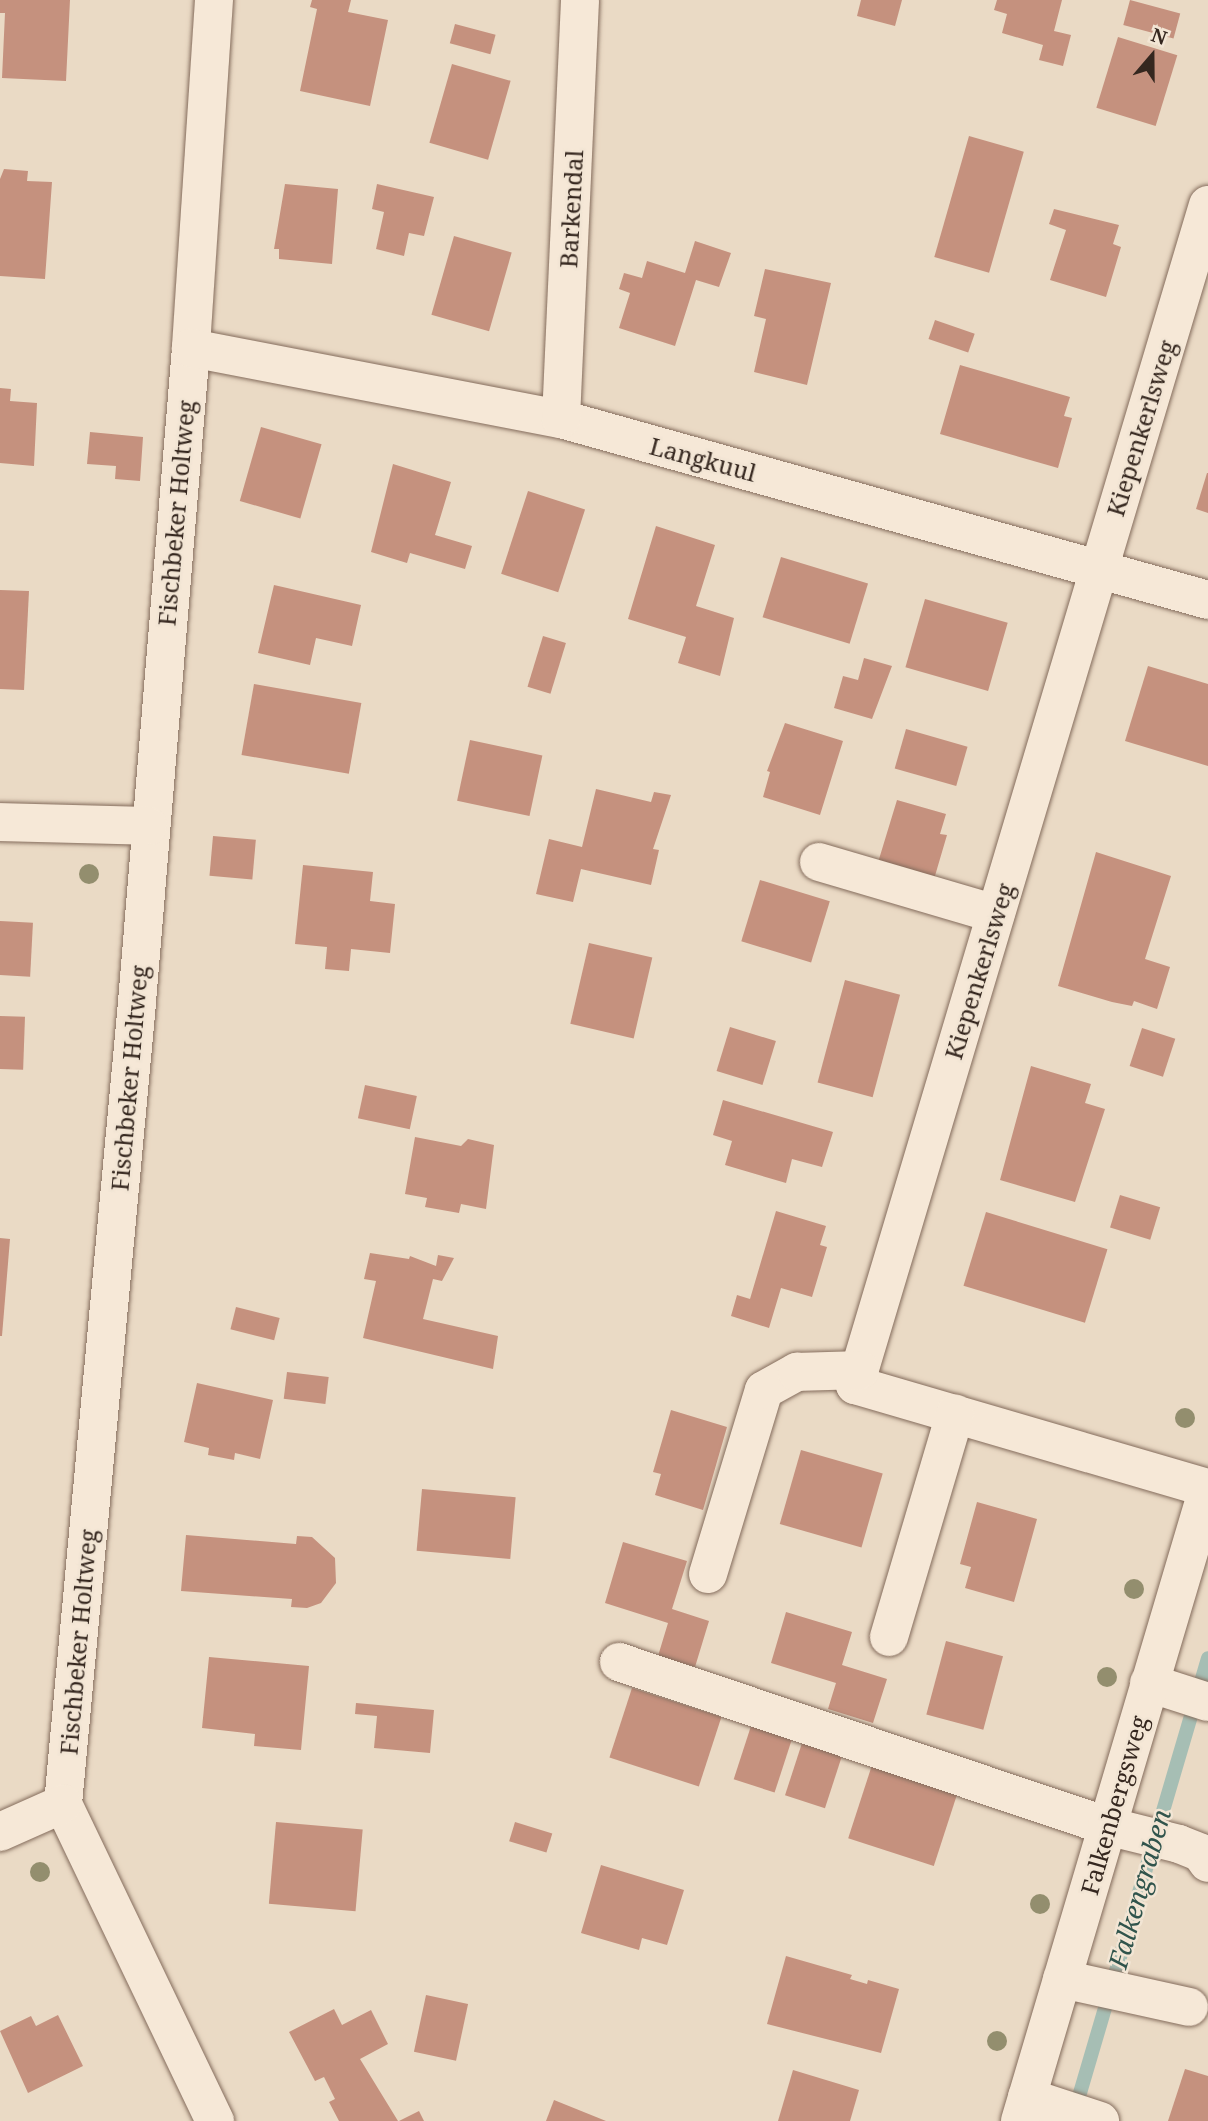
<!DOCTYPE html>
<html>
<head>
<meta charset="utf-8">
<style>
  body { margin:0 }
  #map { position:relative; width:1208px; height:2121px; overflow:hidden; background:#eadac5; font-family:"Noto Serif",serif }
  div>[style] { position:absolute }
  .stream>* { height:14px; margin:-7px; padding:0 7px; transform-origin:7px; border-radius:7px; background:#a6beb4 }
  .building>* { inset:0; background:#c5917e; transform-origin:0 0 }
  .roads { filter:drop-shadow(0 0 2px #846c5c) drop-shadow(0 0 2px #846c5c) }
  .minor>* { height:38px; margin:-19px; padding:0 19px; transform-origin:19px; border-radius:19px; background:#f6e8d7 }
  .trees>* { width:20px; height:20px; margin:-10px; border-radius:50%; background:#938e6e }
  span { translate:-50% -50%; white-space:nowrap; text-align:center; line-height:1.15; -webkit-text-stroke:5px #f2e5d4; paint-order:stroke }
  .street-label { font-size:24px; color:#35271f }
  .water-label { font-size:26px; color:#30544c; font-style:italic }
  .north { position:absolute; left:1117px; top:21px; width:70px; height:70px; -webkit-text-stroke:5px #f2e5d4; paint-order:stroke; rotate:20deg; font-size:19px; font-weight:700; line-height:28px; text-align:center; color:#35271f }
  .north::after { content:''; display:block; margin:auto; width:24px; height:32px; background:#35271f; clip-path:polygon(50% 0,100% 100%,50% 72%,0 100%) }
</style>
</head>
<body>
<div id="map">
  <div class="stream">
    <i style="left:1075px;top:2110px;width:471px;rotate:-73.6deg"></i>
  </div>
  <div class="building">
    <i style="clip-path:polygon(0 0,70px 0,66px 81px,2px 78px,5px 13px,0 13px)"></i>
    <i style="clip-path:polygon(312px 0,351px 0,348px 12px,388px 20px,370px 106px,300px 91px,317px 9px,310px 7px)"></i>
    <i style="clip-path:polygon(861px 0,902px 0,895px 26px,857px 16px)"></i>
    <i style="clip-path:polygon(997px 0,1062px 0,1054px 31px,1071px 35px,1063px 66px,1039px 60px,1043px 45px,1002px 33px,1007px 14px,994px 10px)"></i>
    <i style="left:1130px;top:0;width:52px;height:26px;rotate:15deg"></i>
    <i style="left:455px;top:24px;width:42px;height:20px;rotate:15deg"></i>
    <i style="left:1118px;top:37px;width:62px;height:74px;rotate:17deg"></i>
    <i style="left:452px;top:64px;width:61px;height:82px;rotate:16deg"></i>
    <i style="left:969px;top:136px;width:57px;height:126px;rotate:16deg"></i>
    <i style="clip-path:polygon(4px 169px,28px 171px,27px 181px,52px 182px,45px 279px,0 276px,0 179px)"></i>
    <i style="clip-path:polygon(285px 184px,338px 189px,332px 264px,279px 259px,279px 249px,274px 249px)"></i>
    <i style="clip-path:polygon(377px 184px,434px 197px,424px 236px,409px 233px,404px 256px,376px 249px,384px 212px,372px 209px)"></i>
    <i style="clip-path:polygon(1054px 209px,1119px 225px,1113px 244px,1121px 247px,1106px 297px,1050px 280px,1066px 230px,1049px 224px)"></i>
    <i style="left:454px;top:236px;width:60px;height:82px;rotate:16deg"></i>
    <i style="clip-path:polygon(695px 241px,731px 253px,719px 287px,696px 280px,675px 346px,619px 328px,630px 293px,619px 289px,624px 273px,642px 278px,647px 261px,685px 273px)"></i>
    <i style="clip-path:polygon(765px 269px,831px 283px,807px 385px,754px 372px,766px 319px,754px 316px)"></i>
    <i style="left:935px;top:320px;width:42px;height:20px;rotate:19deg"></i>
    <i style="clip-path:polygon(960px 365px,1070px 397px,1064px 416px,1072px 418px,1058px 468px,940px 434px)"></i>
    <i style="clip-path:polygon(0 388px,11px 389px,10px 401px,37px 403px,34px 466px,0 463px)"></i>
    <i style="left:261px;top:427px;width:63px;height:77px;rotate:16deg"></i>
    <i style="clip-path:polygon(90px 432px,143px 437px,140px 481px,115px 479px,116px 466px,87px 464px)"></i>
    <i style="clip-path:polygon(393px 464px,451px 482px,435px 535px,472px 546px,465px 569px,410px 553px,407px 563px,371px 552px)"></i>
    <i style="clip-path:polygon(1207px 473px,1208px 473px,1208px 513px,1196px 509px)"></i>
    <i style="left:528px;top:491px;width:60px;height:87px;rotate:18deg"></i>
    <i style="clip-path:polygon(656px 526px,715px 545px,696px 606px,734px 618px,720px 676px,678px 663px,686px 637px,628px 619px)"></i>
    <i style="left:781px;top:557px;width:91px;height:63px;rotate:17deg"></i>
    <i style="clip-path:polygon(274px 585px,361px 605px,352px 646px,316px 638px,310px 665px,258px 653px)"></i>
    <i style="clip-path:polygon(0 590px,29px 591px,24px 690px,0 689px)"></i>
    <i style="left:925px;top:599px;width:86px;height:71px;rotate:16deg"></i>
    <i style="left:543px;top:636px;width:24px;height:53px;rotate:17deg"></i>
    <i style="clip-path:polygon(864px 658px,892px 666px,872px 719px,834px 708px,843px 676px,858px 680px)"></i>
    <i style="clip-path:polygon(1148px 666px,1208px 684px,1208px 766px,1125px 741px)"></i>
    <i style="left:254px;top:684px;width:109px;height:72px;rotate:10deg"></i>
    <i style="clip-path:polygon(785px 723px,843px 741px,820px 815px,763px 797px,770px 772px,767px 771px)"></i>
    <i style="left:906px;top:729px;width:64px;height:41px;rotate:16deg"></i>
    <i style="left:470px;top:740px;width:74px;height:62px;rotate:12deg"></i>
    <i style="clip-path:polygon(596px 789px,651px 802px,654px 792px,671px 795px,653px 849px,659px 850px,651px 885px,581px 869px,573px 902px,536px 894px,549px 839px,582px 847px)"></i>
    <i style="clip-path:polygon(897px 800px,946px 814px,940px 834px,947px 835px,932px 886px,876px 869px)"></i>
    <i style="left:213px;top:836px;width:43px;height:40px;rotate:5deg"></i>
    <i style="clip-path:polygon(1096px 852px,1171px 876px,1145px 959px,1170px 967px,1157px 1009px,1134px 1001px,1132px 1006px,1112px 1002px,1058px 986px)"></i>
    <i style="clip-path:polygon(303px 865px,373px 872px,370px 901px,395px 904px,390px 953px,351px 949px,349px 971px,325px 969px,327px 947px,295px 944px)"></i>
    <i style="left:760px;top:880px;width:73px;height:64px;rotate:17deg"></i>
    <i style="left:0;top:921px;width:33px;height:54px;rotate:3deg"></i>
    <i style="left:589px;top:943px;width:65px;height:83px;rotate:13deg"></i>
    <i style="left:845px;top:980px;width:57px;height:106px;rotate:15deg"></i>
    <i style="left:0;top:1016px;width:25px;height:53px;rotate:2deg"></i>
    <i style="left:730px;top:1027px;width:48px;height:46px;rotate:17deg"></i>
    <i style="left:1142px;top:1028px;width:35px;height:40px;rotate:18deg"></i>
    <i style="clip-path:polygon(1031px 1066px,1091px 1084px,1085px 1103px,1105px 1109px,1075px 1202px,1000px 1180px)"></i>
    <i style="left:365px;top:1085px;width:53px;height:34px;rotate:12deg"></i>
    <i style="clip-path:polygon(723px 1100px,833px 1132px,822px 1167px,792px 1159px,786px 1183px,725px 1165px,732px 1141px,713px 1135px)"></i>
    <i style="clip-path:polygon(415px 1137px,461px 1146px,468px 1139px,494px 1145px,486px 1209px,461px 1204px,459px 1213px,425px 1207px,427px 1198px,405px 1194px)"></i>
    <i style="left:1120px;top:1195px;width:42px;height:34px;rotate:17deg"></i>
    <i style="clip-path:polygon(776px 1211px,826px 1226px,820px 1245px,827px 1247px,812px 1297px,781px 1288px,769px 1328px,731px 1316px,737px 1295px,750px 1299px)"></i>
    <i style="left:986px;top:1212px;width:127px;height:77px;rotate:17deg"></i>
    <i style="clip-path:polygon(0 1238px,10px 1239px,2px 1336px,0 1336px)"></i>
    <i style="clip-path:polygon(370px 1253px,409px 1259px,410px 1256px,436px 1266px,438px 1255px,454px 1258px,442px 1281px,433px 1279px,423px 1319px,498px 1336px,493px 1369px,363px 1338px,376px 1281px,364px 1279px)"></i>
    <i style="left:236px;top:1307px;width:45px;height:23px;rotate:14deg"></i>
    <i style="left:287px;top:1372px;width:42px;height:27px;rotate:7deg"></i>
    <i style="clip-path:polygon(197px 1383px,273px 1400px,260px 1459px,235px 1453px,234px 1460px,208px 1455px,209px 1448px,184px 1442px)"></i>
    <i style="clip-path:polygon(671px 1410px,727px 1427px,703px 1510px,655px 1495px,661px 1474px,653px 1472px)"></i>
    <i style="left:801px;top:1450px;width:85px;height:77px;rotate:16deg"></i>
    <i style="left:422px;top:1489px;width:94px;height:62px;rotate:5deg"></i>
    <i style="clip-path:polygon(977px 1502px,1037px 1519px,1014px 1602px,965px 1588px,971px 1567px,960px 1564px)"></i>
    <i style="clip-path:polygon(186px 1535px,296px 1544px,297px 1536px,312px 1537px,335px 1558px,336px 1583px,321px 1603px,307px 1608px,291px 1607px,292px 1599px,181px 1591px)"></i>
    <i style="clip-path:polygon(623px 1542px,687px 1561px,672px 1609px,709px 1621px,695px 1667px,658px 1656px,668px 1623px,605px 1603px)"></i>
    <i style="clip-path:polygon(786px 1612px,852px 1632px,842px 1665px,887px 1679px,873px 1723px,828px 1709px,836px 1683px,771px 1663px)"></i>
    <i style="left:946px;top:1641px;width:59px;height:76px;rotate:15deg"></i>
    <i style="clip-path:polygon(209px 1657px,309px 1666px,301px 1750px,254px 1746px,255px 1734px,202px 1728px)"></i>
    <i style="left:632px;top:1688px;width:94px;height:73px;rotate:18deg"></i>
    <i style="clip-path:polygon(356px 1703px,434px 1710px,430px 1753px,374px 1748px,377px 1716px,355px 1714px)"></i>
    <i style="left:751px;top:1726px;width:43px;height:56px;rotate:18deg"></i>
    <i style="left:802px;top:1743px;width:42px;height:55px;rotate:18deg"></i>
    <i style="left:872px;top:1765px;width:90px;height:77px;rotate:18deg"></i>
    <i style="left:276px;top:1822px;width:87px;height:82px;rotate:5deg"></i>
    <i style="left:515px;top:1822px;width:39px;height:20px;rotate:17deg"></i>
    <i style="clip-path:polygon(601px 1865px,684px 1890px,667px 1945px,642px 1938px,639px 1950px,581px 1933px)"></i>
    <i style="clip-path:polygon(786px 1956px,852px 1975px,850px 1979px,867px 1984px,868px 1980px,899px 1989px,881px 2053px,767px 2024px)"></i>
    <i style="left:426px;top:1995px;width:43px;height:58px;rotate:12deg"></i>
    <i style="clip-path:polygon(334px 2009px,342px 2025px,371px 2010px,388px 2044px,360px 2059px,398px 2121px,339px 2121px,329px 2102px,335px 2099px,324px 2077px,315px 2081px,289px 2032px)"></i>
    <i style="clip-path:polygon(58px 2015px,83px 2066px,28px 2093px,0 2031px,31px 2016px,36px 2026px)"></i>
    <i style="clip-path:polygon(1185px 2069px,1208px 2076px,1208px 2121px,1168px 2121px)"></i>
    <i style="clip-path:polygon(793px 2070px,859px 2090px,850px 2121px,778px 2121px)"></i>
    <i style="clip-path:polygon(554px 2100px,606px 2121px,546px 2121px)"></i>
    <i style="clip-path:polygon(419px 2111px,424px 2121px,399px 2121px)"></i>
  </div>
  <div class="roads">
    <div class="minor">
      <i style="left:214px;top:0;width:349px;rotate:93.8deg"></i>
      <i style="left:191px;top:348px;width:668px;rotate:94.72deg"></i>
      <i style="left:136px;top:1014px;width:793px;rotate:95.28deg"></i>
      <i style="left:63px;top:1804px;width:352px;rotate:64.4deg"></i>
      <i style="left:1208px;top:205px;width:1232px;rotate:106.65deg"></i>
      <i style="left:855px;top:1385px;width:368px;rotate:16.3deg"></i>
      <i style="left:191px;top:348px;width:377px;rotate:10.9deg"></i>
      <i style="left:561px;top:419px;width:672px;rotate:15.63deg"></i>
      <i style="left:561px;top:419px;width:419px;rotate:-87.4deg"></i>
      <i style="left:0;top:822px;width:148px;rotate:1.5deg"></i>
      <i style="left:819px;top:862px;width:184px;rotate:16.4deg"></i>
      <i style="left:708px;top:1574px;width:192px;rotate:-73.1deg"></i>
      <i style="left:764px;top:1390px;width:38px;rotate:-29deg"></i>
      <i style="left:797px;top:1372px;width:63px;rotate:-1.8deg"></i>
      <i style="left:889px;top:1637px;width:233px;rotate:-73.5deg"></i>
      <i style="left:619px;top:1662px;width:515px;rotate:18.58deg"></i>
      <i style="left:1107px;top:1826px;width:74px;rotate:14deg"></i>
      <i style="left:1179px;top:1844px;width:24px;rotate:22deg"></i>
      <i style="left:1201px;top:1853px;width:12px;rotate:55deg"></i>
      <i style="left:1149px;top:1683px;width:62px;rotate:17.9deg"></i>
      <i style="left:0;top:1832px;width:69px;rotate:-24deg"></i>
      <i style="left:1062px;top:1979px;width:130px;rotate:12.4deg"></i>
      <i style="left:1027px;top:2097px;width:77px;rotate:18.2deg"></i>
      <i style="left:1020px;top:2121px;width:660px;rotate:-73.46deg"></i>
    </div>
  </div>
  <div class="trees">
    <i style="left:89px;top:874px"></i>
    <i style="left:1185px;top:1418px"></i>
    <i style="left:1134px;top:1589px"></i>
    <i style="left:1107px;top:1677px"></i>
    <i style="left:40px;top:1872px"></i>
    <i style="left:1040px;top:1904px"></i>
    <i style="left:997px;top:2041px"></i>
  </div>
  <div class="street-label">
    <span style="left:571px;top:209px;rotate:-87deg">Barkendal</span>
    <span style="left:1141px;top:428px;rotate:-73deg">Kiepenkerlsweg</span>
    <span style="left:703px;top:459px;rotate:15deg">Langkuul</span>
    <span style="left:176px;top:513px;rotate:-85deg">Fischbeker Holtweg</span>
    <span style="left:979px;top:971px;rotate:-73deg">Kiepenkerlsweg</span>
    <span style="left:129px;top:1078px;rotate:-85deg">Fischbeker Holtweg</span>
    <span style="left:78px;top:1642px;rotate:-85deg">Fischbeker Holtweg</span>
    <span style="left:1114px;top:1805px;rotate:-74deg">Falkenbergsweg</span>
  </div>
  <div class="water-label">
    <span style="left:1140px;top:1889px;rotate:-74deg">Falkengraben</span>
  </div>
  <div class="north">N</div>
</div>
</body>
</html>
